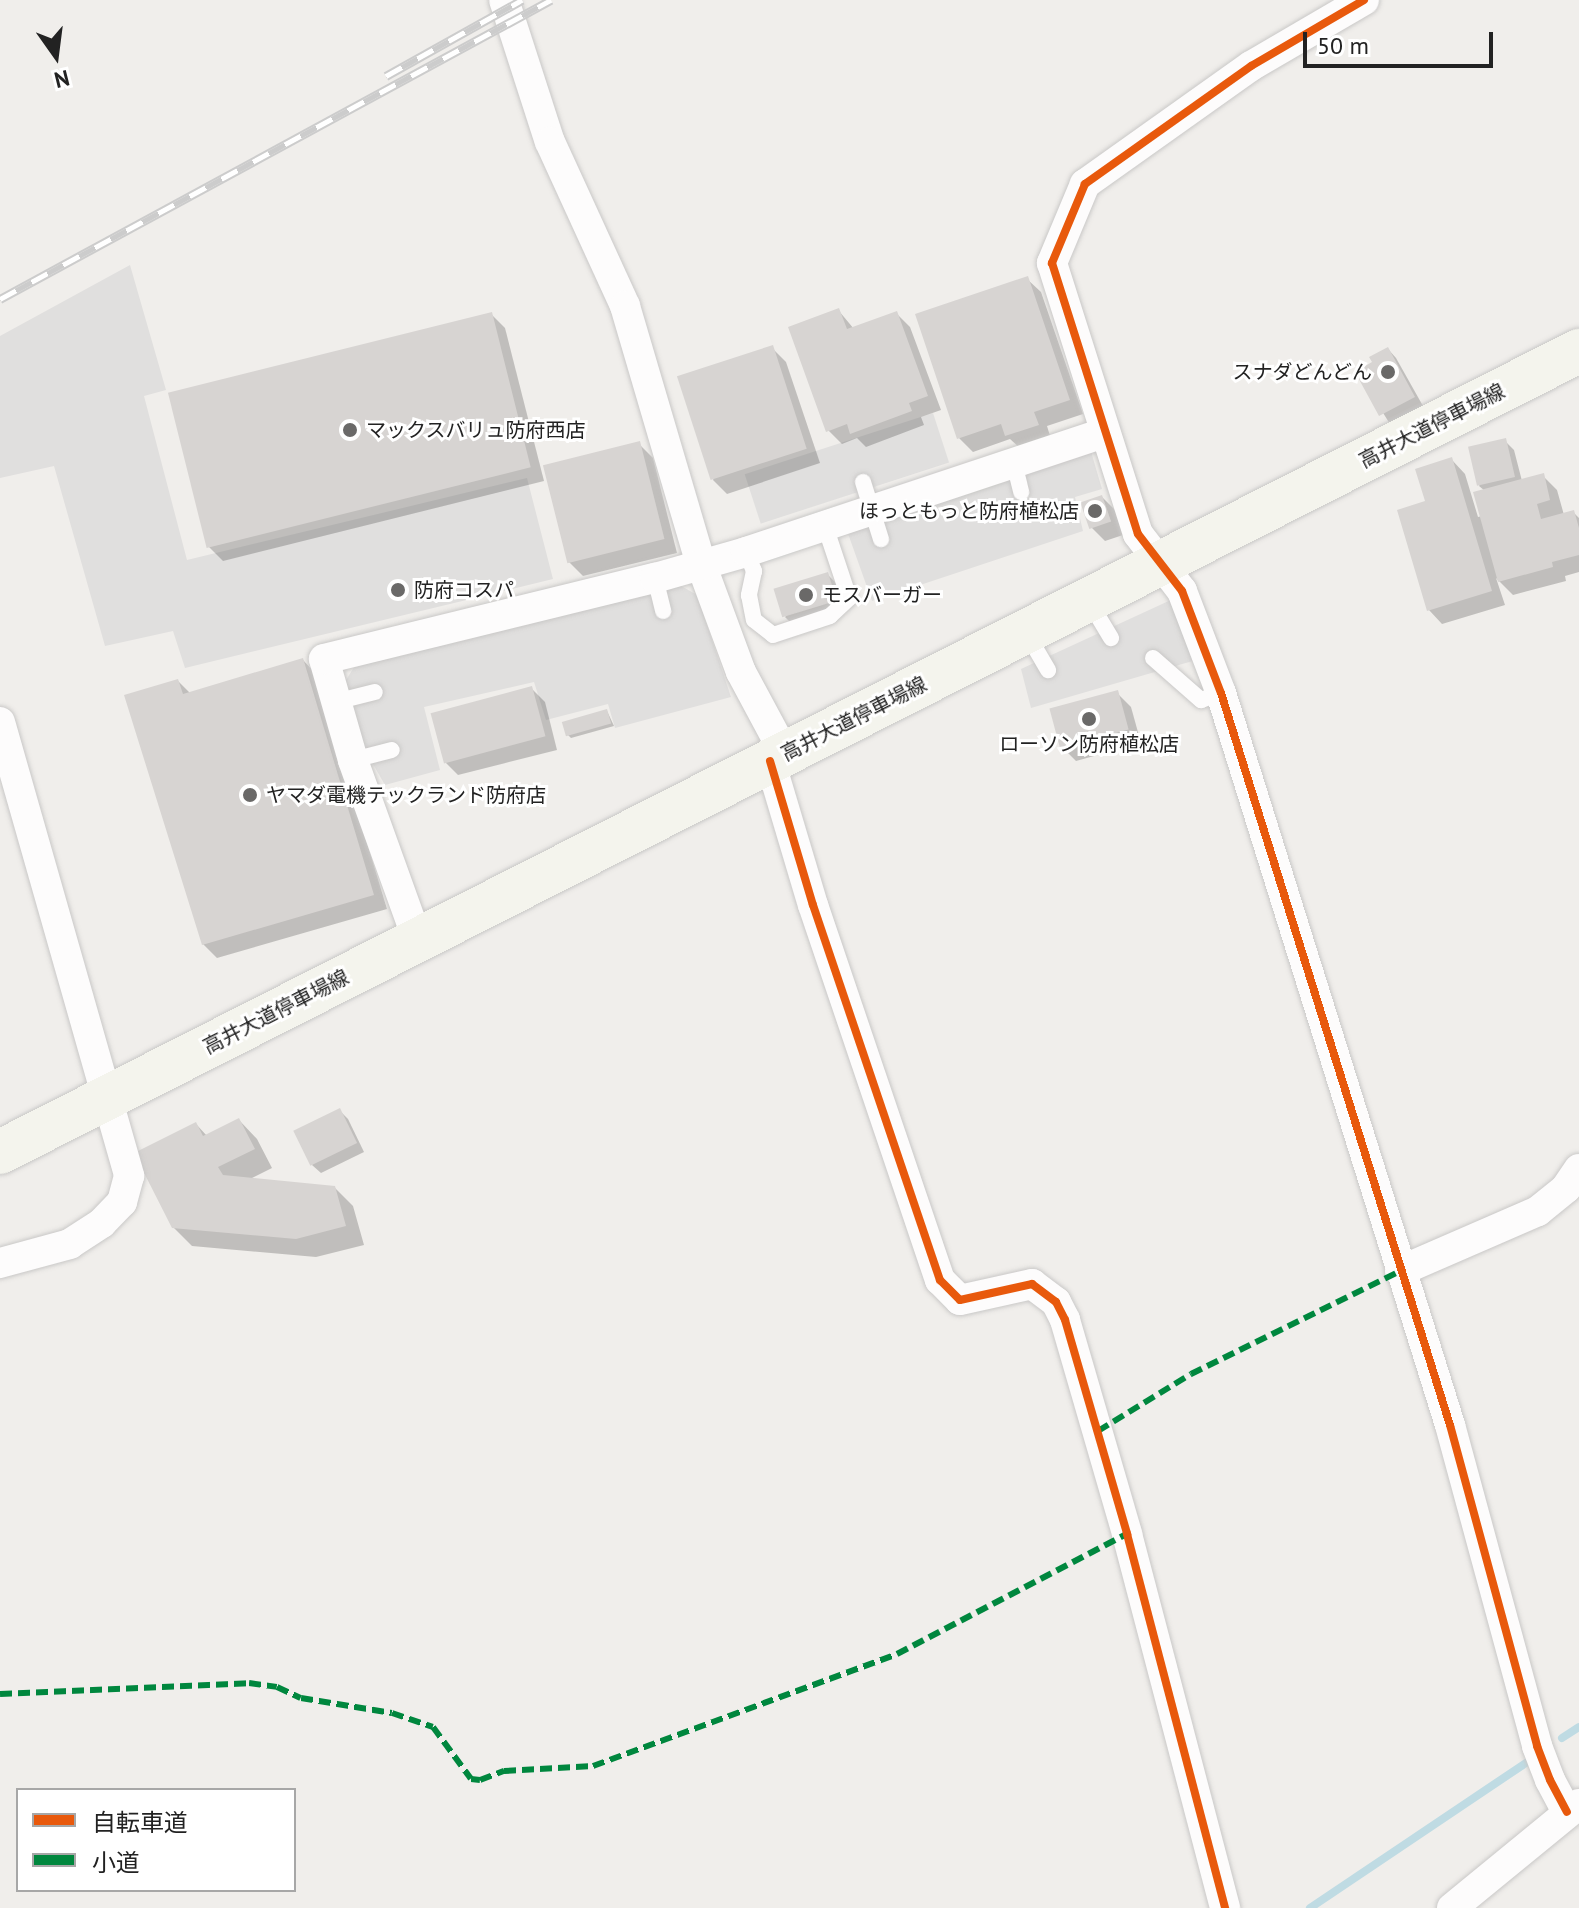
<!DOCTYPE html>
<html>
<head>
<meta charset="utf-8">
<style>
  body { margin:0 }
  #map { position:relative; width:1579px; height:1908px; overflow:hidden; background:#f0eeeb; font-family:"PT Sans","Noto Sans JP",sans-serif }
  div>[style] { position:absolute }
  .parking>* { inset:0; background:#e0dfde; transform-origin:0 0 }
  .shadow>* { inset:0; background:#0003 }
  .stream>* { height:8px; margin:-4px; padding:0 4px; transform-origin:4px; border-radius:4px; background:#bfdbe3 }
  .building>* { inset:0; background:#d7d4d2; transform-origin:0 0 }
  .roads { filter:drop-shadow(0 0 2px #c9c8c7) drop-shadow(0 0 2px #c9c8c7) }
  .service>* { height:16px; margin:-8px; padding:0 8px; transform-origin:8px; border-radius:8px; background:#fdfcfc }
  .minor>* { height:30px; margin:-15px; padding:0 15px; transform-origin:15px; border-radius:15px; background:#fdfcfc }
  .secondary>* { height:44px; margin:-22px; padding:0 22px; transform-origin:22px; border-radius:22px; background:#f4f4ed }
  .rail>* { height:9px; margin-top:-4.5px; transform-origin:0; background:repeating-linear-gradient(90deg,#fff 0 18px,#ccc 0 36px); box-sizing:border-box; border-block:2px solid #ccc }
  .quiet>* { height:6px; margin-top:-3px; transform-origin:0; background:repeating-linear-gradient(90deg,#00873e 0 12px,transparent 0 18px) }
  .cycleway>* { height:8px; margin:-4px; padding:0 4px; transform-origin:4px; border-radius:4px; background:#e8590c }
  .dots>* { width:22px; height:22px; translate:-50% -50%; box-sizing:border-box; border:4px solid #fff; border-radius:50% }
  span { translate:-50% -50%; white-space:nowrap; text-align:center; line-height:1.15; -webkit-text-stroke:6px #fff; paint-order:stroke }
  .poi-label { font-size:20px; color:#222 }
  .right { translate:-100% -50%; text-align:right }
  .left { translate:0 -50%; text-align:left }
  .street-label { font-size:20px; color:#222 }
  .legend { position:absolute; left:16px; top:1788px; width:280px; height:104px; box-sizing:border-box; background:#fff; border:2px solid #a7a7a7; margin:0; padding:10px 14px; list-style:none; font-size:24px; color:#222 }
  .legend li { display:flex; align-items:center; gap:16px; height:40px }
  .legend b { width:40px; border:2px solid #a7a7a7 }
  .north { position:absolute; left:16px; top:16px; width:80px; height:80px; -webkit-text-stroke:6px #fff; paint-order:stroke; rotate:166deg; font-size:22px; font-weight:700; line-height:32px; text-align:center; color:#222 }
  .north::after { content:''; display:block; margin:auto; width:28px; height:36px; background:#222; clip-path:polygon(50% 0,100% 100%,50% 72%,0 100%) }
  .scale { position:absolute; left:1303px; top:32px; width:190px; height:36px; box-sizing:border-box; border:4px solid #222; border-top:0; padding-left:10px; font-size:24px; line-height:28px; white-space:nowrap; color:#222; -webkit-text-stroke:6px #fff; paint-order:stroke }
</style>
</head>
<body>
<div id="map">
  <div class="parking">
    <i style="clip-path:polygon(130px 265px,166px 390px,144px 396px,187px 560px,527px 478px,553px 579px,185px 668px,173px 631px,105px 646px,54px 466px,0 478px,0 336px)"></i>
    <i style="left:933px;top:413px;width:52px;height:198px;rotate:72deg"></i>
    <i style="clip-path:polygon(1090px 448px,1102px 489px,1075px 497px,1083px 531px,872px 601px,846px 528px)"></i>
    <i style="clip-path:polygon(676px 583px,697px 595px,731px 697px,615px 728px,608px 704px,546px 720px,534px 682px,424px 707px,440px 770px,385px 785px,362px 745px,343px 685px,356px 664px)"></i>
    <i style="clip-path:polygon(1173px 599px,1196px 660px,1031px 708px,1021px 669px)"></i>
  </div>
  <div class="shadow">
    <i style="clip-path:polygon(1027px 279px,1041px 292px,1083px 414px,1047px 426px,1051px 439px,1021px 449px,1010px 439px,973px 452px,959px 438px)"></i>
    <i style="clip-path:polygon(839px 311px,854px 329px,896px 313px,910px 327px,941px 410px,921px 417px,924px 425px,866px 447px,857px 438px,842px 444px,828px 430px)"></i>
    <i style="clip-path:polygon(491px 314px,505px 328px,544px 481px,223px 561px,209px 547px)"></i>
    <i style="clip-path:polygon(772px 348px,786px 362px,820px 463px,727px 494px,713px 480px)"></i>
    <i style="clip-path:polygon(1388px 349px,1396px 358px,1423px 406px,1390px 424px,1358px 373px,1375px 363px)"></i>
    <i style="clip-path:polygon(1505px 441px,1514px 450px,1522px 481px,1543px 476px,1557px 490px,1564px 515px,1574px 513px,1579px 518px,1579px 572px,1565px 576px,1566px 581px,1513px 595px,1496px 578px,1505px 605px,1442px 624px,1429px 610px,1427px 503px,1452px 460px,1465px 474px,1478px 517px,1482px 516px,1485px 491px,1479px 486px)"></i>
    <i style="clip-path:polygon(639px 444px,653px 458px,677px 553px,583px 576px,569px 562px)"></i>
    <i style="clip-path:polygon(1102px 497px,1116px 511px,1123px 535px,1105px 541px,1091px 527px)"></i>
    <i style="clip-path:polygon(827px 574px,836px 583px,845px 610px,794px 626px,785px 617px)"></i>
    <i style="clip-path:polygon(303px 660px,316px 674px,387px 909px,217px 958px,203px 944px,178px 681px,191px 694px)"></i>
    <i style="clip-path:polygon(532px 689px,545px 702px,557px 750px,458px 775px,444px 761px)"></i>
    <i style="clip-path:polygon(1117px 693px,1131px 707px,1141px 743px,1076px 761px,1062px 747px)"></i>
    <i style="clip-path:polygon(607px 711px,614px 726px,571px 738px,567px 734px)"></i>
    <i style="clip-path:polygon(339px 1110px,348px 1119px,364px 1152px,321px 1173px,312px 1165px)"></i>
    <i style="clip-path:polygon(239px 1120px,257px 1139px,272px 1168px,248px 1180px,334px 1187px,353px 1206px,364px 1245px,316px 1257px,192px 1246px,173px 1227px,196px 1124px,207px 1136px)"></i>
  </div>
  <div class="stream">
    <i style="left:1562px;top:1738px;width:20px;rotate:-33deg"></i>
    <i style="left:1310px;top:1908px;width:260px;rotate:-33.9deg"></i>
  </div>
  <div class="building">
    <i style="clip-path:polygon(1028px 276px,1070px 400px,1034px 412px,1039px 425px,1005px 436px,1001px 424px,957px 439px,915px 314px)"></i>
    <i style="clip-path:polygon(839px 308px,847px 329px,897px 311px,928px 396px,909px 403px,912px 411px,850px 434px,847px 424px,826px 432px,788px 327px)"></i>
    <i style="left:492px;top:312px;width:160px;height:334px;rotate:76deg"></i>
    <i style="left:773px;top:345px;width:109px;height:101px;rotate:72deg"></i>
    <i style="clip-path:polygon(1388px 347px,1415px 397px,1379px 416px,1355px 372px,1372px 362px,1369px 357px)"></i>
    <i style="left:1506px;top:438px;width:40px;height:39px;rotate:77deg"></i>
    <i style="left:640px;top:441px;width:101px;height:100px;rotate:76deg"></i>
    <i style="clip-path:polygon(1452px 457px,1492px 591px,1427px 611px,1397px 510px,1425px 501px,1415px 469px)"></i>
    <i style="clip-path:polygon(1544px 473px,1550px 500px,1537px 504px,1541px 519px,1574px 510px,1579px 528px,1579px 555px,1552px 562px,1553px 567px,1498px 582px,1473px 492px)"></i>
    <i style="left:1102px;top:495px;width:28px;height:23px;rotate:71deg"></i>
    <i style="left:828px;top:572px;width:30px;height:57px;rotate:73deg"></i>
    <i style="clip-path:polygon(303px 658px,374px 895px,202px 945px,124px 695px,178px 679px,183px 694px)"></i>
    <i style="left:532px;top:686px;width:52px;height:105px;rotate:75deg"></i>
    <i style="left:1118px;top:690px;width:41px;height:71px;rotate:75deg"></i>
    <i style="left:607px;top:709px;width:15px;height:47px;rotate:74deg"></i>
    <i style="left:340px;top:1108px;width:39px;height:52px;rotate:64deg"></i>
    <i style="clip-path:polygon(239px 1118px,255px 1149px,218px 1167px,223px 1175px,335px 1186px,346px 1226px,296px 1239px,172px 1228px,134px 1153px,196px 1122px,203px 1136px)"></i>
  </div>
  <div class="roads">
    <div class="service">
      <i style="left:1014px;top:463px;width:30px;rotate:76deg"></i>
      <i style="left:863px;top:482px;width:60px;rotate:72.5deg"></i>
      <i style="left:746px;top:552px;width:21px;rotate:67deg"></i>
      <i style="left:754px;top:571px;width:25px;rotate:102deg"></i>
      <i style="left:749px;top:595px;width:25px;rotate:79deg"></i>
      <i style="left:754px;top:620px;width:24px;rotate:38deg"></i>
      <i style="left:773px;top:635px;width:60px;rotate:-18.4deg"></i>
      <i style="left:830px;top:616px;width:26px;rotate:-43deg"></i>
      <i style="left:849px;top:598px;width:76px;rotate:-108.4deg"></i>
      <i style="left:655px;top:578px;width:34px;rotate:76deg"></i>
      <i style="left:1090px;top:603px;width:41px;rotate:59deg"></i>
      <i style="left:1027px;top:634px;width:42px;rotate:59.7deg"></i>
      <i style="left:1153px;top:658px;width:64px;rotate:41.2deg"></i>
      <i style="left:1201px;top:700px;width:21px;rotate:-19deg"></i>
      <i style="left:335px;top:702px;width:41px;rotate:-14deg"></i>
      <i style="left:353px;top:760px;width:40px;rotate:-14.4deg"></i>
    </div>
    <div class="minor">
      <i style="left:504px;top:0;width:149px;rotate:72.1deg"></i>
      <i style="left:550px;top:142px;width:180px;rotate:65.4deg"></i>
      <i style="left:625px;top:306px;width:269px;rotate:73.6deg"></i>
      <i style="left:701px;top:564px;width:115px;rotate:69.7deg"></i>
      <i style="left:741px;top:672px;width:93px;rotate:61.8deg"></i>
      <i style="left:1364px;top:0;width:131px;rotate:149.7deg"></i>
      <i style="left:1251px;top:66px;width:204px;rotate:144.6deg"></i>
      <i style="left:1085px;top:184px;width:86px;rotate:112.7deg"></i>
      <i style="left:1052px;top:263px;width:284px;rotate:72.4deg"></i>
      <i style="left:1138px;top:534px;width:72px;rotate:52.3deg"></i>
      <i style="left:1182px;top:591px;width:109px;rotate:69.1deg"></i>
      <i style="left:1221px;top:693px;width:767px;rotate:72.63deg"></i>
      <i style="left:1450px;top:1425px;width:333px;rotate:74.8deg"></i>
      <i style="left:1537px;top:1746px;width:36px;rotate:69deg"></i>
      <i style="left:1550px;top:1780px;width:36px;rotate:62deg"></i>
      <i style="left:0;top:722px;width:472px;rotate:74.1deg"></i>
      <i style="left:129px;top:1176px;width:27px;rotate:105deg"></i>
      <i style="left:122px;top:1202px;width:29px;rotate:134deg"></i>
      <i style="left:102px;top:1223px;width:38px;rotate:147deg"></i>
      <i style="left:70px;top:1244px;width:73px;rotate:164.8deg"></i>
      <i style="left:770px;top:761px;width:150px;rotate:73.4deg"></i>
      <i style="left:813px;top:905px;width:396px;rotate:71.3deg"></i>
      <i style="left:940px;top:1280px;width:28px;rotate:45deg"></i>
      <i style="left:960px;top:1300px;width:74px;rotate:-12.5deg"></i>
      <i style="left:1032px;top:1284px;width:30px;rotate:37deg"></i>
      <i style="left:1056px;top:1302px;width:20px;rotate:63deg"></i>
      <i style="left:1065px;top:1320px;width:223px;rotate:73.8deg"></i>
      <i style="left:1127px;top:1534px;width:387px;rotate:75.3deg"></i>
      <i style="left:418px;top:941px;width:192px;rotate:-109.8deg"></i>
      <i style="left:353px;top:760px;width:105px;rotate:-106deg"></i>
      <i style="left:324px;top:659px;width:341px;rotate:-13.8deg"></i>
      <i style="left:655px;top:578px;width:95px;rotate:-15.9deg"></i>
      <i style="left:746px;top:552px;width:377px;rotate:-18.4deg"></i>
      <i style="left:1400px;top:1271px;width:150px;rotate:-23.5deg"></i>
      <i style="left:1538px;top:1211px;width:36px;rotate:-39deg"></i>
      <i style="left:1566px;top:1188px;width:23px;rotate:-56deg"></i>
      <i style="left:1452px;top:1908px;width:164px;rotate:-39.3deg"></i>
    </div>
    <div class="secondary">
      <i style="left:0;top:1152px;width:1771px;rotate:-26.9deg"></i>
    </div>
  </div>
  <div class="rail">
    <i style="left:386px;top:76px;width:156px;rotate:-29.2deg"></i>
    <i style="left:0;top:299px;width:627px;rotate:-28.49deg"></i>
  </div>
  <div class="quiet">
    <i style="left:1098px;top:1431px;width:109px;rotate:-31.5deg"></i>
    <i style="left:1191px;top:1374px;width:233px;rotate:-26.2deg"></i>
    <i style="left:0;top:1694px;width:249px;rotate:-2.5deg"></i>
    <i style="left:249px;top:1683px;width:28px;rotate:8deg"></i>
    <i style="left:277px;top:1687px;width:26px;rotate:25deg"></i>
    <i style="left:301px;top:1698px;width:92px;rotate:9.4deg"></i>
    <i style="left:392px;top:1713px;width:43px;rotate:18.9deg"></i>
    <i style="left:433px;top:1727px;width:64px;rotate:53.8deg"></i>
    <i style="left:471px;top:1779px;width:9px;rotate:6deg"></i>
    <i style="left:480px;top:1780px;width:26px;rotate:-21deg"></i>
    <i style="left:504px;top:1771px;width:89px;rotate:-3.2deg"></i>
    <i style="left:593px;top:1766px;width:324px;rotate:-20.2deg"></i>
    <i style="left:897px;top:1654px;width:259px;rotate:-27.6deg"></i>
  </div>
  <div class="cycleway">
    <i style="left:1364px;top:0;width:131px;rotate:149.7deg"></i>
    <i style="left:1251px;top:66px;width:204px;rotate:144.6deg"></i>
    <i style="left:1085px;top:184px;width:86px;rotate:112.7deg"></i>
    <i style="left:1052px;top:263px;width:284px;rotate:72.4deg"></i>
    <i style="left:1138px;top:534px;width:72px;rotate:52.3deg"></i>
    <i style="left:1182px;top:591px;width:109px;rotate:69.1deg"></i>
    <i style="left:1221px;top:693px;width:767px;rotate:72.63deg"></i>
    <i style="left:1450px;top:1425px;width:333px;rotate:74.8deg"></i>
    <i style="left:1537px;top:1746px;width:36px;rotate:69deg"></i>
    <i style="left:1550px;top:1780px;width:36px;rotate:62deg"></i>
    <i style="left:770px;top:761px;width:150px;rotate:73.4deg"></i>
    <i style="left:813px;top:905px;width:396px;rotate:71.3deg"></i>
    <i style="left:940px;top:1280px;width:28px;rotate:45deg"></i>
    <i style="left:960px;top:1300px;width:74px;rotate:-12.5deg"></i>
    <i style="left:1032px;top:1284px;width:30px;rotate:37deg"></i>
    <i style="left:1056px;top:1302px;width:20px;rotate:63deg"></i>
    <i style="left:1065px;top:1320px;width:223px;rotate:73.8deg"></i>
    <i style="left:1127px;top:1534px;width:387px;rotate:75.3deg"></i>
  </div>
  <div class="dots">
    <i style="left:1388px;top:372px;background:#6a6968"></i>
    <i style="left:350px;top:430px;background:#6a6968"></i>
    <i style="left:1095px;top:511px;background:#6a6968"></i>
    <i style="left:398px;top:590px;background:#6a6968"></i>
    <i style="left:806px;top:595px;background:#6a6968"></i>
    <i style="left:1089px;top:719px;background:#6a6968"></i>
    <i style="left:250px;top:795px;background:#6a6968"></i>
  </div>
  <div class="poi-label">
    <span class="right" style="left:1372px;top:372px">スナダどんどん</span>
    <span class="left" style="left:366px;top:430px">マックスバリュ防府西店</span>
    <span class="right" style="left:1079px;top:511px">ほっともっと防府植松店</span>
    <span class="left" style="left:414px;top:590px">防府コスパ</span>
    <span class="left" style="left:822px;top:595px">モスバーガー</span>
    <span style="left:1089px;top:744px">ローソン防府植松店</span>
    <span class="left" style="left:266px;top:795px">ヤマダ電機テックランド防府店</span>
  </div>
  <div class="street-label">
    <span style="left:1432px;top:426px;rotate:-27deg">高井大道停車場線</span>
    <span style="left:854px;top:719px;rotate:-27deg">高井大道停車場線</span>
    <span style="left:276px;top:1012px;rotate:-27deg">高井大道停車場線</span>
  </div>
  <ul class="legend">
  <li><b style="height:10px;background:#e8590c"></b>自転車道</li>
  <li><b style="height:10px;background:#00873e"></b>小道</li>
  </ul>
  <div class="north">N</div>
  <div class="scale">50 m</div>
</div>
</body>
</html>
